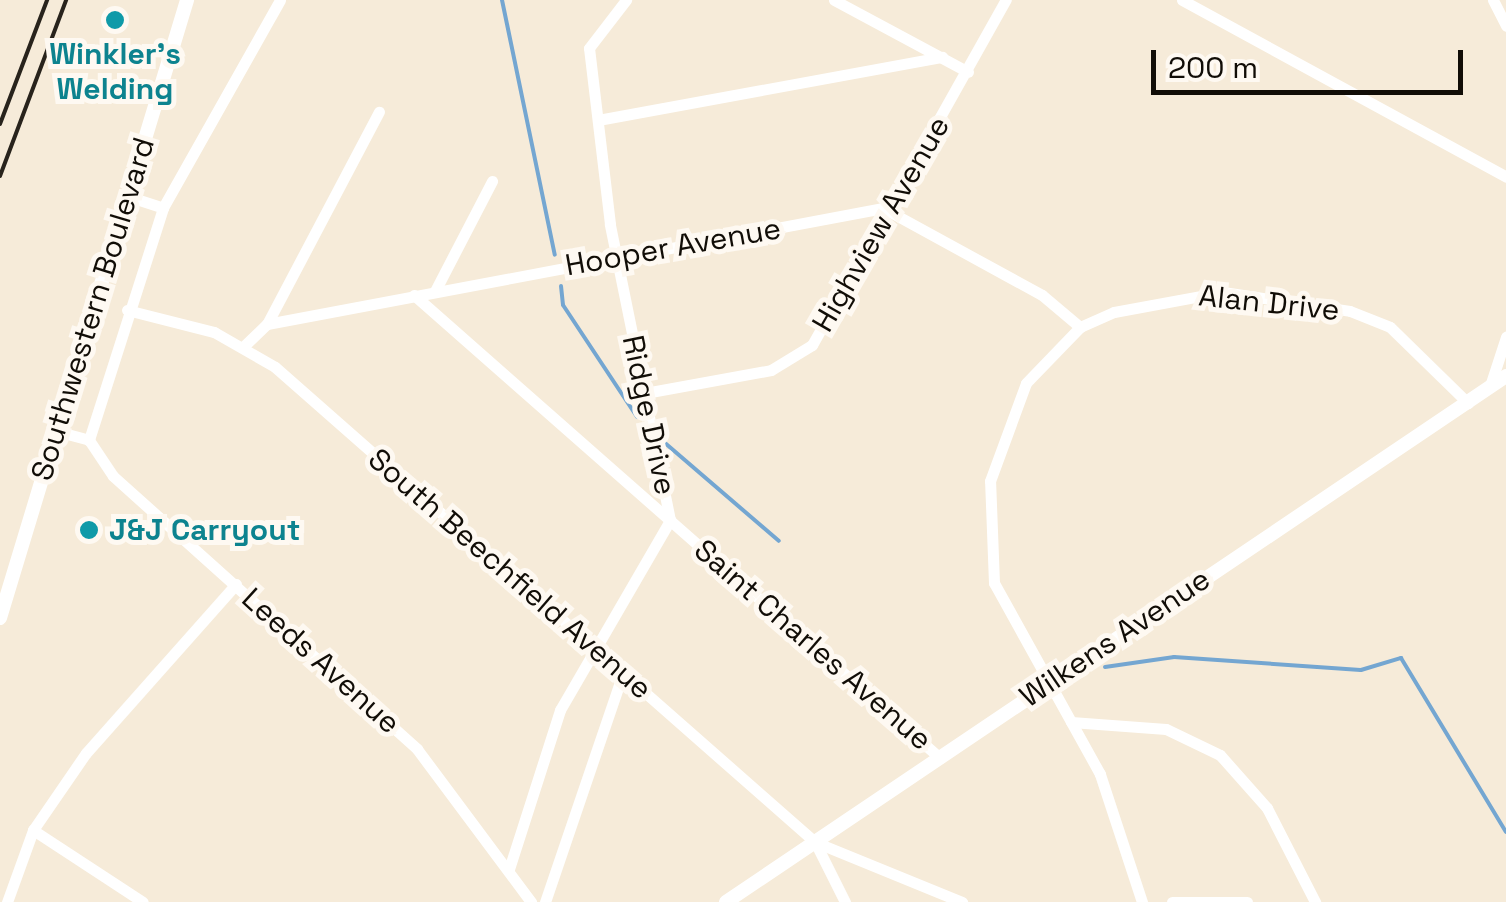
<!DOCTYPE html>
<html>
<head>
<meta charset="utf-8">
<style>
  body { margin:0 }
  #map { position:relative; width:1506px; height:902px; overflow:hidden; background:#f6ebd9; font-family:"Space Grotesk",sans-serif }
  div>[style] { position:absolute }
  .stream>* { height:4px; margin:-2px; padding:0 2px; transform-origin:2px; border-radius:2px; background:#74a6d1 }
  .minor>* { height:11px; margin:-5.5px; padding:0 5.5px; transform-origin:5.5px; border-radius:5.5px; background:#fff }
  .major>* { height:14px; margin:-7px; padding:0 7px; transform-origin:7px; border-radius:7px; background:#fff }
  .rail>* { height:4px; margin:-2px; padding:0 2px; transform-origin:2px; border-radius:2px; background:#28231c }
  .dots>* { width:28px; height:28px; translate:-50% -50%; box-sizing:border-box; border:5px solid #fef9f2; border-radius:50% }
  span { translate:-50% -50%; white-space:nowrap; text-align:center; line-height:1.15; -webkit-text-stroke:10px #fef9f2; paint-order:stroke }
  .culture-label { font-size:30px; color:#0d838f; font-weight:700 }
  .left { translate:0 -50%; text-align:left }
  .street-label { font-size:30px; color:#110d07 }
  .scale { position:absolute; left:1151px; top:50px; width:312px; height:45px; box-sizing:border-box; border:5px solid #110d07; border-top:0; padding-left:12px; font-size:30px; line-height:35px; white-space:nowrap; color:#110d07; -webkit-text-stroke:8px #fef9f2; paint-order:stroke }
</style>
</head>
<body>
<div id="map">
  <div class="stream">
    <i style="left:502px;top:0;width:260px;rotate:78.3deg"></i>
    <i style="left:561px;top:286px;width:19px;rotate:84deg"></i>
    <i style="left:563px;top:305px;width:134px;rotate:56.5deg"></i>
    <i style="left:665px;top:443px;width:150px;rotate:40.7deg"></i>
    <i style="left:1105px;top:667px;width:70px;rotate:-8.2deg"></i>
    <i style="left:1174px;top:657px;width:187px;rotate:4deg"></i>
    <i style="left:1361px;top:670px;width:42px;rotate:-16.7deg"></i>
    <i style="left:1401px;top:658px;width:203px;rotate:58.9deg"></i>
  </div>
  <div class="minor">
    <i style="left:280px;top:0;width:239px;rotate:119.4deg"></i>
    <i style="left:163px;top:208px;width:244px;rotate:107.7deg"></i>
    <i style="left:89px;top:440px;width:43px;rotate:56.3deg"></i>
    <i style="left:113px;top:476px;width:409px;rotate:41.9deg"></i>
    <i style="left:417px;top:749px;width:191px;rotate:53.3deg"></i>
    <i style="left:834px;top:0;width:152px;rotate:28.2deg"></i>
    <i style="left:1182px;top:0;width:369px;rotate:28.6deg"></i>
    <i style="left:1493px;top:0;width:29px;rotate:63deg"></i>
    <i style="left:598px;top:120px;width:350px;rotate:-10.4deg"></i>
    <i style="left:127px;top:196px;width:38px;rotate:18deg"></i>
    <i style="left:435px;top:291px;width:124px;rotate:-62.6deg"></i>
    <i style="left:414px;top:295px;width:701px;rotate:41.36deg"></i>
    <i style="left:127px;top:310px;width:90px;rotate:14.2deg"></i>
    <i style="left:214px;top:332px;width:70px;rotate:29.8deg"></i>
    <i style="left:275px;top:367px;width:719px;rotate:41.34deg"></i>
    <i style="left:815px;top:842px;width:67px;rotate:63.4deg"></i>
    <i style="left:267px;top:324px;width:240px;rotate:-62.2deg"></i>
    <i style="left:244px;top:346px;width:32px;rotate:-44deg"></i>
    <i style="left:267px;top:324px;width:627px;rotate:-10.66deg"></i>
    <i style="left:883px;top:208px;width:181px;rotate:28.7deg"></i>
    <i style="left:1042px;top:295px;width:50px;rotate:40.1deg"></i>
    <i style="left:1490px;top:386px;width:52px;rotate:-71.9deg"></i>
    <i style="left:645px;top:393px;width:128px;rotate:-10.3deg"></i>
    <i style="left:771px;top:370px;width:48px;rotate:-31.4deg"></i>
    <i style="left:812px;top:345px;width:396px;rotate:-60.7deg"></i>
    <i style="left:56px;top:431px;width:34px;rotate:15deg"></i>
    <i style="left:1071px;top:722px;width:95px;rotate:4.2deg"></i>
    <i style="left:1166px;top:729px;width:60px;rotate:25.7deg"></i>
    <i style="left:1220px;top:755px;width:71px;rotate:48.4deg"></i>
    <i style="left:1267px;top:808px;width:106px;rotate:62.9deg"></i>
    <i style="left:33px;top:830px;width:131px;rotate:33.2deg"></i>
    <i style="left:815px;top:842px;width:159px;rotate:22.2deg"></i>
    <i style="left:509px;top:869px;width:167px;rotate:-72.2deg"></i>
    <i style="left:560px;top:710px;width:220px;rotate:-59.9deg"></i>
    <i style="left:670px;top:520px;width:302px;rotate:-101.5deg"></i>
    <i style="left:610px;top:224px;width:177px;rotate:-96.8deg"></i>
    <i style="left:589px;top:48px;width:61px;rotate:-52.4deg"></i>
    <i style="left:7px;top:902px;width:77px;rotate:-70.1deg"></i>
    <i style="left:33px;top:830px;width:93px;rotate:-55.5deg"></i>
    <i style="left:86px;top:753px;width:226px;rotate:-48.4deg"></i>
    <i style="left:545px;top:902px;width:242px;rotate:-71.2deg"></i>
    <i style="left:1142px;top:902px;width:135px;rotate:-108.2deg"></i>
    <i style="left:1100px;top:774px;width:218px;rotate:-119deg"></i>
    <i style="left:994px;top:583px;width:102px;rotate:-92.2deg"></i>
    <i style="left:990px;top:481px;width:104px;rotate:-69.8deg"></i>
    <i style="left:1026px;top:383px;width:78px;rotate:-46deg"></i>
    <i style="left:1080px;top:327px;width:37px;rotate:-24deg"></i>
    <i style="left:1114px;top:312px;width:111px;rotate:-10.4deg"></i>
    <i style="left:1223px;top:292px;width:128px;rotate:8.5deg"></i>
    <i style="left:1350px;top:311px;width:43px;rotate:21.8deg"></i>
    <i style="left:1390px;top:327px;width:109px;rotate:44.3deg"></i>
    <i style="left:1172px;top:902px;width:75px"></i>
  </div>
  <div class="major">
    <i style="left:0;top:618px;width:646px;rotate:-73.16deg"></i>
    <i style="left:726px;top:902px;width:941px;rotate:-33.99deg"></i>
  </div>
  <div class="rail">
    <i style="left:0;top:124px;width:133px;rotate:-69.2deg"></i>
    <i style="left:0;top:176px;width:188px;rotate:-69.4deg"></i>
  </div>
  <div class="dots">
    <i style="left:115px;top:20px;background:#0f9aa8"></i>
    <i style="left:89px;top:530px;background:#0f9aa8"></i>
  </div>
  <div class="culture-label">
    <span style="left:115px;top:71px">Winkler's<br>Welding</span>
    <span class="left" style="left:109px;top:530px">J&amp;J Carryout</span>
  </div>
  <div class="street-label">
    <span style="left:881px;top:224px;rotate:-60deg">Highview Avenue</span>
    <span style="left:673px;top:247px;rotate:-10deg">Hooper Avenue</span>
    <span style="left:1269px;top:303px;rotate:6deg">Alan Drive</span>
    <span style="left:93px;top:309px;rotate:-73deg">Southwestern Boulevard</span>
    <span style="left:649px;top:415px;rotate:78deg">Ridge Drive</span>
    <span style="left:510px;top:574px;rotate:41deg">South Beechfield Avenue</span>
    <span style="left:1115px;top:638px;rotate:-34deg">Wilkens Avenue</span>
    <span style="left:813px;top:645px;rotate:41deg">Saint Charles Avenue</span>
    <span style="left:321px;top:661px;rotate:42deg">Leeds Avenue</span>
  </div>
  <div class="scale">200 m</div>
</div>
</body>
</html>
